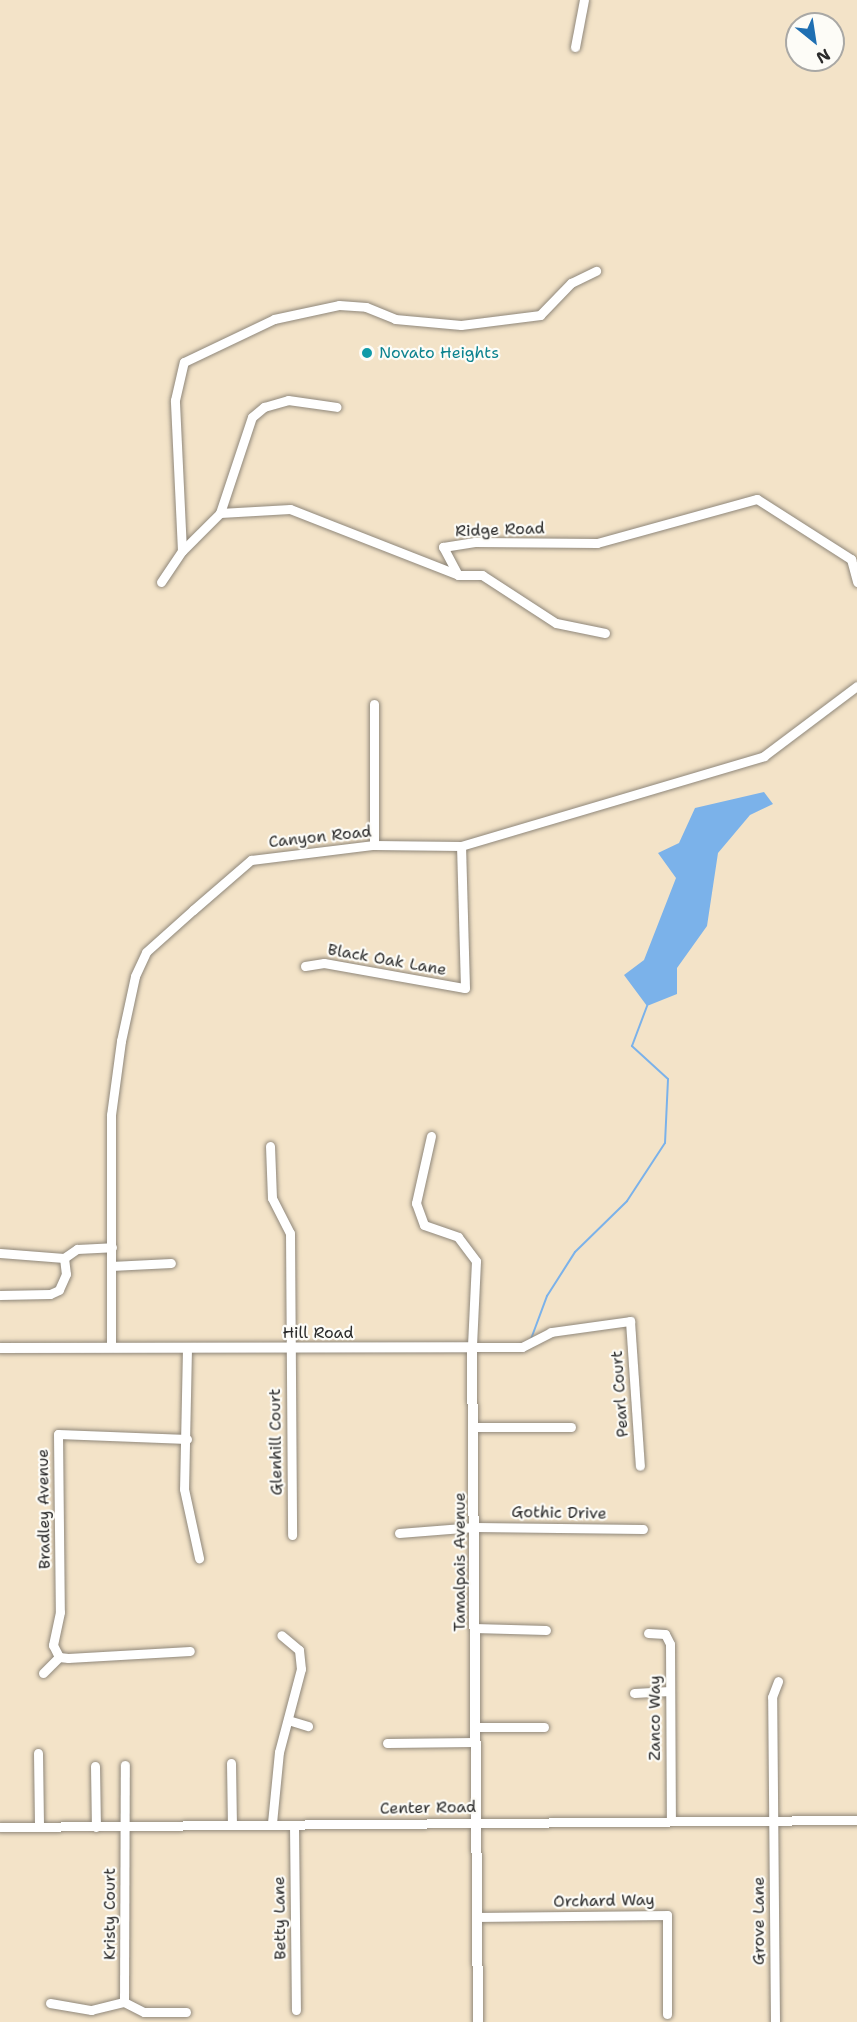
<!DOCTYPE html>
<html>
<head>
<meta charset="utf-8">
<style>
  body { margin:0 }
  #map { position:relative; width:857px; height:2022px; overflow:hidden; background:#f3e3c8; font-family:"Shantell Sans",sans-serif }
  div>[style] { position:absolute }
  .water>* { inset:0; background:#7bb2ea }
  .stream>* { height:2px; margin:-1px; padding:0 1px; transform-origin:1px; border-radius:1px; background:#7bb2ea }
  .roads { filter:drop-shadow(0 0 2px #8f877a) drop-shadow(0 0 2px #8f877a) }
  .minor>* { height:9px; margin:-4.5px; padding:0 4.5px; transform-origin:4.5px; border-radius:4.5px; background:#fff }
  .tertiary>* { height:10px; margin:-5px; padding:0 5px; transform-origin:5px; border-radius:5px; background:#fff }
  .dots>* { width:16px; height:16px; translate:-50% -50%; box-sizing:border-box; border:3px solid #fdfcf7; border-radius:50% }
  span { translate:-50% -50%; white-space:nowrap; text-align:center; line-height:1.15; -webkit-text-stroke:4.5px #fdfcf7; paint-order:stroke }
  .culture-label { font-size:16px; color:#0d838f }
  .left { translate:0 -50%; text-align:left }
  .street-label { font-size:16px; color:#2b2b2b }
  .north { position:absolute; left:785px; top:12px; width:60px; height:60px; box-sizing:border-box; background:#fdfcf7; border:2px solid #a9a8a5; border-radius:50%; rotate:150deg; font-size:16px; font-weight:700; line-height:24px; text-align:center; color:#2b2b2b }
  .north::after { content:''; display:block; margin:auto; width:21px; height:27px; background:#1f6fb2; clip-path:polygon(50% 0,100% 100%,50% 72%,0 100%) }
</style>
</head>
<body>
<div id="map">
  <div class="water">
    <i style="clip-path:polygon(764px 792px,773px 804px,750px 815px,718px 853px,707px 926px,677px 968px,677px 994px,647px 1006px,624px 975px,644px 960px,676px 878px,658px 853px,679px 843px,695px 808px)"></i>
  </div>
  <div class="stream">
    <i style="left:531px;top:1339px;width:46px;rotate:-69.6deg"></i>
    <i style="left:547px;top:1296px;width:52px;rotate:-57.5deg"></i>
    <i style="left:575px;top:1252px;width:73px;rotate:-44.4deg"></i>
    <i style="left:627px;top:1201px;width:69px;rotate:-56.8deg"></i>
    <i style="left:665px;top:1143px;width:64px;rotate:-87.3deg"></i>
    <i style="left:668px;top:1079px;width:49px;rotate:-137.5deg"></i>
    <i style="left:632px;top:1046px;width:43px;rotate:-69.4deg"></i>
  </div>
  <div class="roads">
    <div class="minor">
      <i style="left:575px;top:47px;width:48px;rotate:-79.2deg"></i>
      <i style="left:220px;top:513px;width:101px;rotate:-71.6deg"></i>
      <i style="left:252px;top:417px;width:16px;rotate:-40deg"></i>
      <i style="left:264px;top:407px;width:25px;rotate:-16deg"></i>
      <i style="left:288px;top:400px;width:49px;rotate:8.1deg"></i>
      <i style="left:182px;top:551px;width:151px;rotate:-92.7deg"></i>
      <i style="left:175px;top:400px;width:39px;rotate:-77deg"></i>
      <i style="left:184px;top:362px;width:100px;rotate:-25.5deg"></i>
      <i style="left:274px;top:319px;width:66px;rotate:-12.2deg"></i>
      <i style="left:339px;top:305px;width:27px;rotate:4deg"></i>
      <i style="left:366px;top:307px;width:31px;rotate:22deg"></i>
      <i style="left:395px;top:319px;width:66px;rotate:5.2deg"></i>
      <i style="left:461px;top:325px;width:80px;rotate:-7.2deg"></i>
      <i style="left:540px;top:315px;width:45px;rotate:-45.9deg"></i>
      <i style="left:571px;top:283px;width:28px;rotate:-26deg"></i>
      <i style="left:458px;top:575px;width:24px"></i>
      <i style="left:482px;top:575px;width:88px;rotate:33deg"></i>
      <i style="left:556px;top:623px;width:50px;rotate:11.5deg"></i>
      <i style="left:161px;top:582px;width:37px;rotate:-56deg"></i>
      <i style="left:182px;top:551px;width:54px;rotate:-45deg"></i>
      <i style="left:220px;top:513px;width:70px;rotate:-3.3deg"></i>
      <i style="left:290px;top:509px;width:180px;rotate:21.4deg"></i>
      <i style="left:458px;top:575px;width:32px;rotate:-118deg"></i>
      <i style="left:443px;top:547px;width:32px;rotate:-9deg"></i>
      <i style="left:475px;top:542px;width:122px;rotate:0.5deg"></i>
      <i style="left:597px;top:543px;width:166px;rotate:-15.4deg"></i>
      <i style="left:757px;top:499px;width:112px;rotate:32.6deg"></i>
      <i style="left:851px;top:559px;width:24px;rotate:75deg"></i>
      <i style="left:374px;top:845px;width:141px;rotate:-90deg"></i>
      <i style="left:305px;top:966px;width:19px;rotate:-9deg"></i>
      <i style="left:324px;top:963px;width:143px;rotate:10.1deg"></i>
      <i style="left:465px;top:988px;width:142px;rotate:-91.6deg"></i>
      <i style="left:431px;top:1136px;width:69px;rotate:102.6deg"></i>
      <i style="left:416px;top:1203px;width:23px;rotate:70deg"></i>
      <i style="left:424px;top:1225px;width:36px;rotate:19deg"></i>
      <i style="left:458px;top:1237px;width:30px;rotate:53deg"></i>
      <i style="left:476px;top:1261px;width:86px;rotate:92.7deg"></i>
      <i style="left:472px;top:1347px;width:50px"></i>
      <i style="left:522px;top:1347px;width:33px;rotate:-27deg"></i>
      <i style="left:551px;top:1332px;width:80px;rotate:-7.9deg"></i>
      <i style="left:630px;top:1321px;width:145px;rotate:86.1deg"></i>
      <i style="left:270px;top:1146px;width:52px;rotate:87.8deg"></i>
      <i style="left:272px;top:1198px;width:39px;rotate:63deg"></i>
      <i style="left:290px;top:1233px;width:302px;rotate:89.6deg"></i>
      <i style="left:0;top:1253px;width:64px;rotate:4.5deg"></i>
      <i style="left:64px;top:1258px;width:16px;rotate:83deg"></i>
      <i style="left:66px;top:1274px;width:17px;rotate:114deg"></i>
      <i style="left:59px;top:1290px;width:10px;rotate:156deg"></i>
      <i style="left:50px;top:1294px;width:50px;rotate:178.9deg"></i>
      <i style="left:64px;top:1258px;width:16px;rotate:-35deg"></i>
      <i style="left:77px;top:1249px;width:35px;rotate:-3deg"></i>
      <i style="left:111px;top:1266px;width:60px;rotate:-2.9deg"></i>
      <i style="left:111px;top:1346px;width:231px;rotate:-90deg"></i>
      <i style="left:111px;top:1115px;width:75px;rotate:-82.3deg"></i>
      <i style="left:121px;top:1041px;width:66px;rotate:-77.8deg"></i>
      <i style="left:135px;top:976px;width:26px;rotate:-65deg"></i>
      <i style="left:146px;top:952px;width:63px;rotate:-41.8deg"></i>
      <i style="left:193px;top:910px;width:77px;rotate:-40.8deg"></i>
      <i style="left:251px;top:860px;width:124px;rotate:-7deg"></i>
      <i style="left:374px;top:845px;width:87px;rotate:0.7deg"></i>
      <i style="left:461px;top:846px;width:316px;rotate:-16.5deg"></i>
      <i style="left:764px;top:756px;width:116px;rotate:-37deg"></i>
      <i style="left:187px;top:1348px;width:141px;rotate:91.2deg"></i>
      <i style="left:184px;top:1489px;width:71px;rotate:77.7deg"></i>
      <i style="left:476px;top:1427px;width:95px"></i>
      <i style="left:187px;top:1439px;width:129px;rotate:-177.8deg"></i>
      <i style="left:58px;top:1434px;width:178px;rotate:89.4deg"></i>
      <i style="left:60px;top:1612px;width:34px;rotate:102deg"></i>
      <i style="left:53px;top:1645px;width:13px;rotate:63deg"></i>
      <i style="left:59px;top:1657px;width:9px;rotate:6deg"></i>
      <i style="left:68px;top:1658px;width:122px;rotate:-3.3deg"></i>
      <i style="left:399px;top:1533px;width:76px;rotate:-4.5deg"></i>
      <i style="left:475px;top:1527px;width:168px;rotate:0.7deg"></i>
      <i style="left:474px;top:1628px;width:72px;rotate:1.6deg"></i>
      <i style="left:648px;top:1633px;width:17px;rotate:3deg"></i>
      <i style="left:665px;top:1634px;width:11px;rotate:63deg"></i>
      <i style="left:670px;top:1644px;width:176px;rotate:89.7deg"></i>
      <i style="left:43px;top:1673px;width:23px;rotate:-45deg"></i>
      <i style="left:634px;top:1693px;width:36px;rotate:-3deg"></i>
      <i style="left:288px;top:1720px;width:21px;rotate:17deg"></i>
      <i style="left:475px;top:1727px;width:69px"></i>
      <i style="left:387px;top:1743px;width:87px;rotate:-0.7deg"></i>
      <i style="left:38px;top:1753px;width:74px;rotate:89.2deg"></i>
      <i style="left:231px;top:1763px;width:61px;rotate:89.1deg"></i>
      <i style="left:95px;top:1766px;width:61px;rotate:89.1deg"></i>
      <i style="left:272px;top:1823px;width:71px;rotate:-84.4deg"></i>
      <i style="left:279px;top:1752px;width:86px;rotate:-75.2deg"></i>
      <i style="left:301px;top:1669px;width:19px;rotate:-96deg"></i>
      <i style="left:299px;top:1650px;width:23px;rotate:-140deg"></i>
      <i style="left:294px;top:1825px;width:185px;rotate:89.4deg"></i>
      <i style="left:0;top:1827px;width:857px;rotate:-0.47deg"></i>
      <i style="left:478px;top:1917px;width:189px;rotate:-0.6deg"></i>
      <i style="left:667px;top:1915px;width:99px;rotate:90deg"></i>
      <i style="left:124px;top:2002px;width:237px;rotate:-89.8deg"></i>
      <i style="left:50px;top:2003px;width:42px;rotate:9.7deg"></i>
      <i style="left:91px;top:2010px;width:34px;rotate:-14deg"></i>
      <i style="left:124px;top:2002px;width:22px;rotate:27deg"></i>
      <i style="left:144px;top:2012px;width:42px"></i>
      <i style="left:775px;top:2022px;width:325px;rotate:-90.5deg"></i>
      <i style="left:772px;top:1697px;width:17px;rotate:-69deg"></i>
    </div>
    <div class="tertiary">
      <i style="left:0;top:1348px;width:472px;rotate:-0.1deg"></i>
      <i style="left:472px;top:1347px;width:675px;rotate:89.49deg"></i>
    </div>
  </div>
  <div class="dots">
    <i style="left:367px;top:353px;background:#0f9aa8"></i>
  </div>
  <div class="culture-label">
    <span class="left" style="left:379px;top:353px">Novato Heights</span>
  </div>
  <div class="street-label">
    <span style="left:500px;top:530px;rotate:-2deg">Ridge Road</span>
    <span style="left:320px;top:837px;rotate:-6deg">Canyon Road</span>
    <span style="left:387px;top:960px;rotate:10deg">Black Oak Lane</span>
    <span style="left:318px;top:1333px">Hill Road</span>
    <span style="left:620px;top:1394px;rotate:-94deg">Pearl Court</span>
    <span style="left:276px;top:1442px;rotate:-91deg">Glenhill Court</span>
    <span style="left:44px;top:1509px;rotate:-91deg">Bradley Avenue</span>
    <span style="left:559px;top:1513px;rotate:1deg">Gothic Drive</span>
    <span style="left:460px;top:1562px;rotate:-90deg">Tamalpais Avenue</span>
    <span style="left:655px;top:1718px;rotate:-90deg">Zanco Way</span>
    <span style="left:428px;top:1808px;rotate:-1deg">Center Road</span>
    <span style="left:604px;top:1901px;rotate:-1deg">Orchard Way</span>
    <span style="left:110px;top:1914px;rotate:-90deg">Kristy Court</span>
    <span style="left:280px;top:1918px;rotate:-91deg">Betty Lane</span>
    <span style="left:759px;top:1921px;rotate:-90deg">Grove Lane</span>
  </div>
  <div class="north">N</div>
</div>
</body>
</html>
